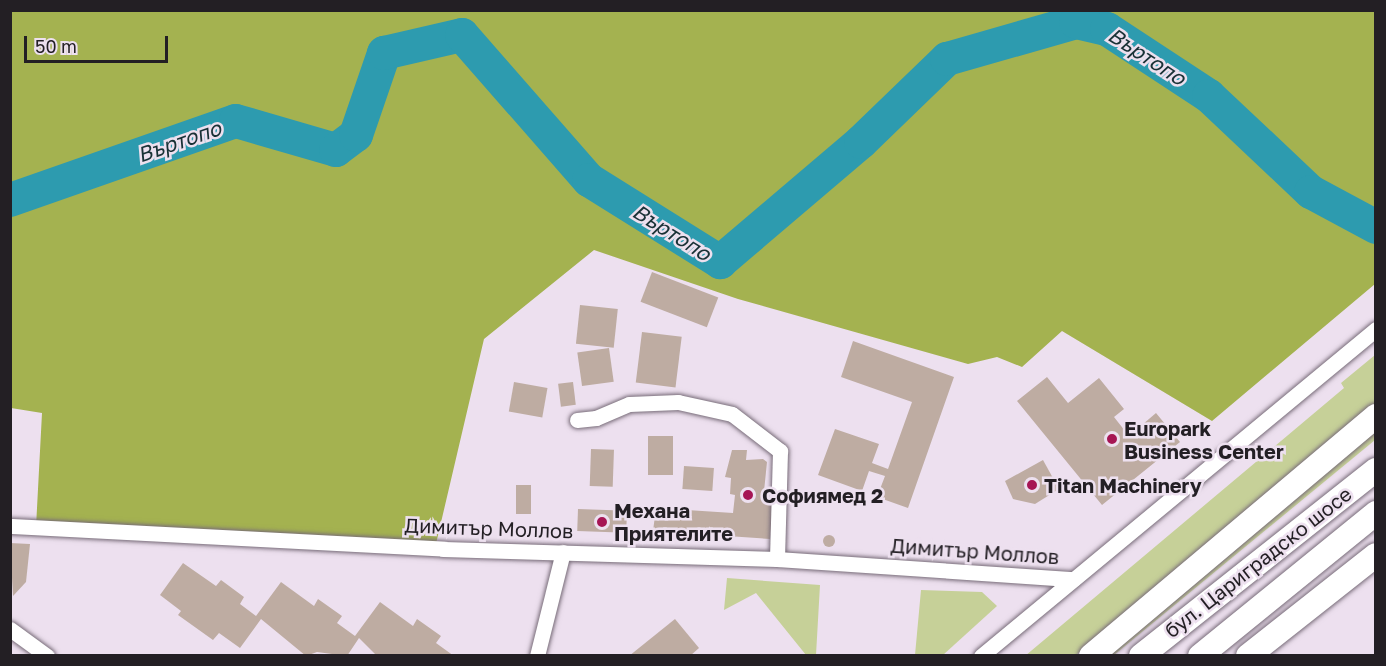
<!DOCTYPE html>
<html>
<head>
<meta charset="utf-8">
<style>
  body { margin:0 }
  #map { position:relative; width:1386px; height:666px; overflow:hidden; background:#ede0ef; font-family:"Golos Text",sans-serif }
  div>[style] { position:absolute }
  .green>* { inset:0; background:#c6d098 }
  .forest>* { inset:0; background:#a4b250 }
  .river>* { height:34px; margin:-17px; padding:0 17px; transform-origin:17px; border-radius:17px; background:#2d9baf }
  .building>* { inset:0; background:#beaca2; transform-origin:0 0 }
  .round { border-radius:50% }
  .roads { filter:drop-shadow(0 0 2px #786c79) drop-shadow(0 0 2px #786c79) }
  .minor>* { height:15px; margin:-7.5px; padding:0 7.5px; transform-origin:7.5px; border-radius:7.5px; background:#fff }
  .trunk>* { height:24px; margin:-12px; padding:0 12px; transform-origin:12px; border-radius:12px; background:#fff }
  .dots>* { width:16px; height:16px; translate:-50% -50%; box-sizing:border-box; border:3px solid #ede0ef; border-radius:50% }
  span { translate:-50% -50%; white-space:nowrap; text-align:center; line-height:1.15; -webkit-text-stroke:5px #ede0ef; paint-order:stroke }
  .poi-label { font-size:20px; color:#231f24; font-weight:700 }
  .left { translate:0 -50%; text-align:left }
  .street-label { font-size:20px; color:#231f24 }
  .water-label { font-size:21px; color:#193136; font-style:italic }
  .frame { position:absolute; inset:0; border:12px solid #231f24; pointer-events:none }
  .scale { position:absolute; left:24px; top:36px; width:144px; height:27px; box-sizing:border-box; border:3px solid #231f24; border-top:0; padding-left:8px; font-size:18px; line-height:21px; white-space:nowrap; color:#231f24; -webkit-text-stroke:4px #ede0ef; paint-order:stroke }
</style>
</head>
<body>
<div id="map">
  <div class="green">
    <i style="clip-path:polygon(1375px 355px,1375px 403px,1076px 655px,1025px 656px,1344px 388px,1341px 383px)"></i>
    <i style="clip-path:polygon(1375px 430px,1375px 440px,1114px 655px,1107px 656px)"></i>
    <i style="clip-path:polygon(727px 578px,820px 585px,816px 655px,806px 655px,756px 593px,724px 610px)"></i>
    <i style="clip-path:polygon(921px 590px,982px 592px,997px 606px,943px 655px,915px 655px)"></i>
  </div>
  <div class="forest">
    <i style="clip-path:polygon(11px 11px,1375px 11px,1375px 284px,1212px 421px,1062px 331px,1022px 367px,997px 357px,968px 364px,738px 299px,594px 250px,484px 339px,435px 548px,36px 527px,42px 413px,11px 408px)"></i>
  </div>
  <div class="river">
    <i style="left:10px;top:200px;width:239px;rotate:-19.3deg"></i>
    <i style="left:236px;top:121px;width:104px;rotate:16.2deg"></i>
    <i style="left:336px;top:150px;width:25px;rotate:-37deg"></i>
    <i style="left:356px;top:135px;width:87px;rotate:-71.1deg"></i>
    <i style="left:384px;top:53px;width:80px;rotate:-13deg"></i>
    <i style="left:462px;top:35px;width:193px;rotate:48.8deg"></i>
    <i style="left:589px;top:180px;width:155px;rotate:32deg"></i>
    <i style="left:720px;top:262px;width:185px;rotate:-40.4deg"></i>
    <i style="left:861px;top:142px;width:120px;rotate:-44deg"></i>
    <i style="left:947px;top:59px;width:134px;rotate:-16deg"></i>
    <i style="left:1076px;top:22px;width:32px;rotate:13deg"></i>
    <i style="left:1107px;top:29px;width:122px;rotate:33.3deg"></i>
    <i style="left:1209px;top:96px;width:140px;rotate:43.3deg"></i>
    <i style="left:1311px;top:192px;width:74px;rotate:28.3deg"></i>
  </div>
  <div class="building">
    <i style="left:652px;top:272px;width:71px;height:32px;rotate:21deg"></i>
    <i style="left:580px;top:305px;width:38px;height:39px;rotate:6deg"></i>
    <i style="left:642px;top:332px;width:40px;height:51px;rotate:7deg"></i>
    <i style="clip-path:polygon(853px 341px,954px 377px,908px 508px,877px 497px,885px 476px,869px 471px,862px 491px,818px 475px,835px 429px,879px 444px,872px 463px,888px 469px,912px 402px,841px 377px)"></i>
    <i style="left:609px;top:348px;width:34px;height:32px;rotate:82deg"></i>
    <i style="clip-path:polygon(1047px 377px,1068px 403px,1099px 378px,1124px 409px,1114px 417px,1129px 436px,1156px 413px,1180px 442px,1102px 505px,1017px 401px)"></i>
    <i style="left:514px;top:382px;width:34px;height:30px;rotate:10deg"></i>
    <i style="left:573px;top:382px;width:23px;height:15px;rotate:83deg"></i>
    <i style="left:648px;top:436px;width:25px;height:39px"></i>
    <i style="left:591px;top:449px;width:23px;height:37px;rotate:2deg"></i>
    <i style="clip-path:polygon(732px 450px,747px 450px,746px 460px,763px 459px,767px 462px,763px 501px,774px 501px,770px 539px,653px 531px,656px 508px,733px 513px,735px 495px,730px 494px,731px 478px,725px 477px)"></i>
    <i style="clip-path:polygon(1043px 460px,1059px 489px,1035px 504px,1013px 499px,1005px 481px)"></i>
    <i style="left:684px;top:466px;width:30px;height:23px;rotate:4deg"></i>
    <i style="left:516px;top:485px;width:15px;height:29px"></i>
    <i style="left:578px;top:509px;width:49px;height:22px;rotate:2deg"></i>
    <i class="round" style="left:823px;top:535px;width:12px;height:12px"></i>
    <i style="clip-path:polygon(10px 543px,30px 544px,26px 582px,13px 596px)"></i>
    <i style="clip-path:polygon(183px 563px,216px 586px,221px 580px,244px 597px,240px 604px,256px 616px,281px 582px,314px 606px,318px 599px,342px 616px,337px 623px,355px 636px,380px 602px,413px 626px,417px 619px,441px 636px,436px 643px,454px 656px,377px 656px,359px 638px,347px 656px,317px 652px,306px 656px,261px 619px,240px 648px,219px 633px,213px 640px,178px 615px,181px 611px,160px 595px)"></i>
    <i style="clip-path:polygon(675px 619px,699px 648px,690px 656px,629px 656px)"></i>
  </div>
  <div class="roads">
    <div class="minor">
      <i style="left:577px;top:420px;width:19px;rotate:-6deg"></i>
      <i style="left:596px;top:418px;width:36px;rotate:-23deg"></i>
      <i style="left:629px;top:404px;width:49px;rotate:-2.3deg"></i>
      <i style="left:678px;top:402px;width:55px;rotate:12.5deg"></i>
      <i style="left:732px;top:414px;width:61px;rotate:37.6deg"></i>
      <i style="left:780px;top:451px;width:108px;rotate:91.6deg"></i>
      <i style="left:10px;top:526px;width:434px;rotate:3deg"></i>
      <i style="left:443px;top:549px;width:334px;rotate:1.7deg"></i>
      <i style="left:777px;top:559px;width:297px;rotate:3.9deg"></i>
      <i style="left:10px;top:629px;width:46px;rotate:36.1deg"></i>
      <i style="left:537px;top:656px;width:107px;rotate:-76deg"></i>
      <i style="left:981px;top:656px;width:513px;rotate:-39.62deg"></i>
    </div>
    <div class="trunk">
      <i style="left:1091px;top:656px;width:373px;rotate:-40.1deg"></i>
      <i style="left:1141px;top:656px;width:300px;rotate:-38.4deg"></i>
      <i style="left:1200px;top:656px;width:227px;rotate:-39.1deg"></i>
      <i style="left:1248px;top:656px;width:163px;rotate:-38.3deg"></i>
    </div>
  </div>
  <div class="dots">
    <i style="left:1112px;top:439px;background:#a61554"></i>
    <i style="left:1032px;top:485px;background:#a61554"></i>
    <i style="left:748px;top:495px;background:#a61554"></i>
    <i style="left:602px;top:522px;background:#a61554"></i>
  </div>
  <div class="poi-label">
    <span class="left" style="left:1124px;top:440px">Europark<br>Business Center</span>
    <span class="left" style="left:1044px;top:485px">Titan Machinery</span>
    <span class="left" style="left:762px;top:495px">Софиямед 2</span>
    <span class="left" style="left:614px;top:522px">Механа<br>Приятелите</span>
  </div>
  <div class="street-label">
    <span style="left:489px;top:528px;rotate:2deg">Димитър Моллов</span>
    <span style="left:975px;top:551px;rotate:4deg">Димитър Моллов</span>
    <span style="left:1258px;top:562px;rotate:-38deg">бул. Цариградско шосе</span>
  </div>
  <div class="water-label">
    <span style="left:1147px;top:56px;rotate:33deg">Въртопо</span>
    <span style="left:179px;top:141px;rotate:-19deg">Въртопо</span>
    <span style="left:672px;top:232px;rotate:32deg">Въртопо</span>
  </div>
  <div class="frame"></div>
  <div class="scale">50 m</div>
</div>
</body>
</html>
